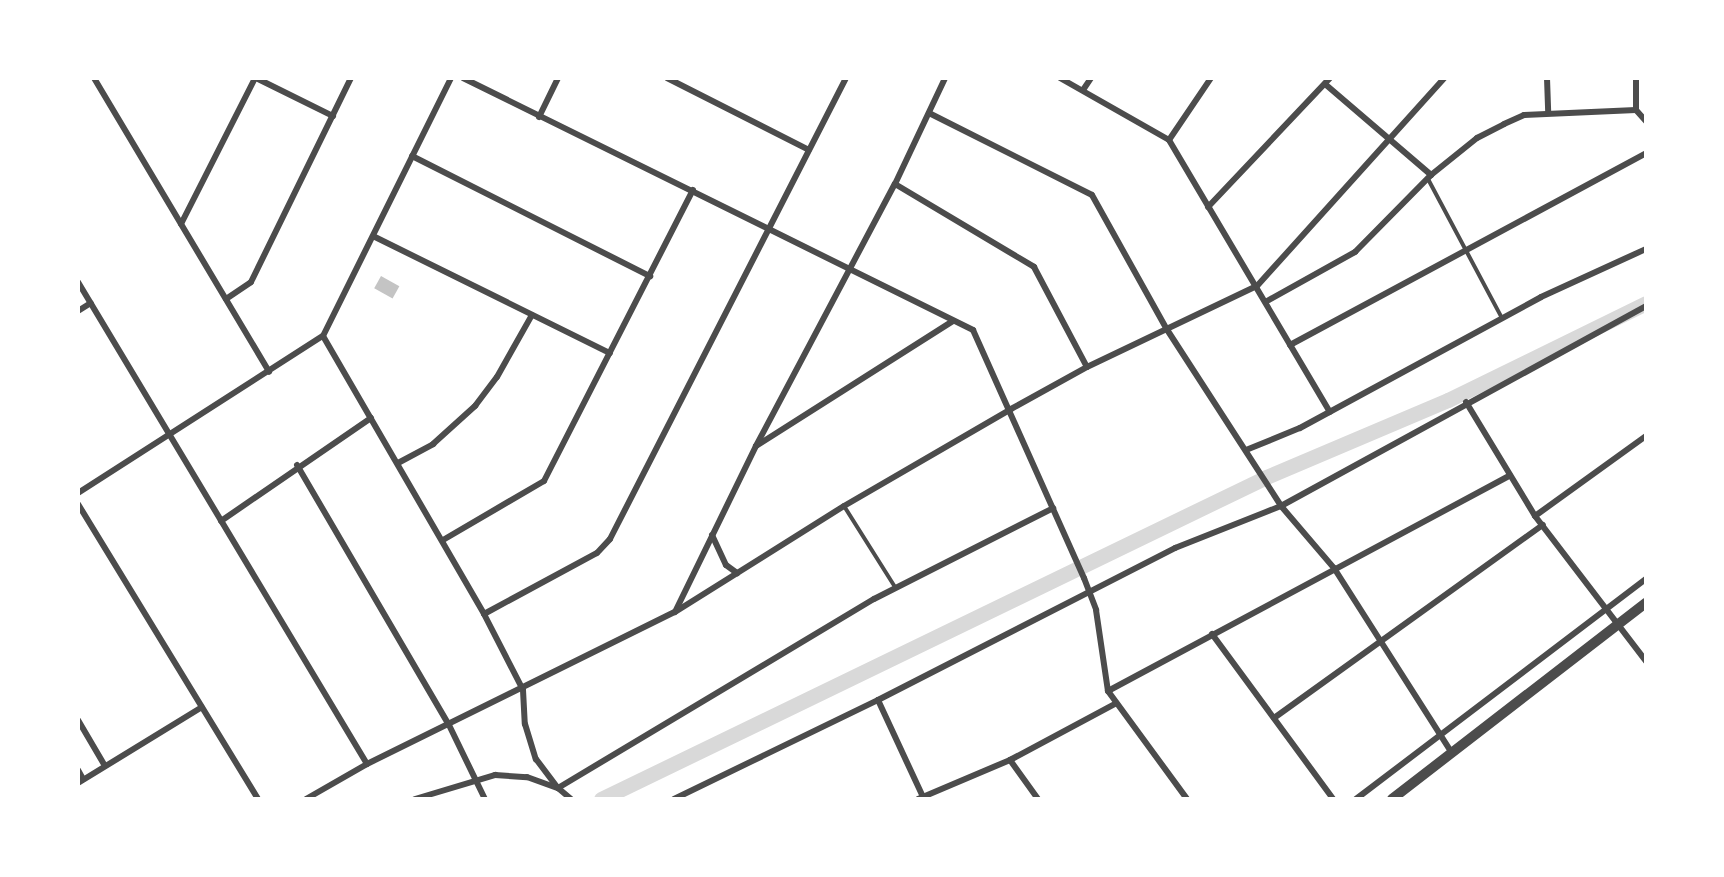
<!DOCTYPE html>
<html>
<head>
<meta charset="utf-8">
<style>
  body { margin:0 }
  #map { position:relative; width:1724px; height:877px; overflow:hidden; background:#fff; font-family:Jost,sans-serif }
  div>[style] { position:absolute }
  .canal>* { height:15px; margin:-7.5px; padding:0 7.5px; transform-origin:7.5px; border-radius:7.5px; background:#d9d9d9 }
  .building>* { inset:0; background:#c4c4c4; transform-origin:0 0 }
  .service>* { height:4px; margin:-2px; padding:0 2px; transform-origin:2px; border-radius:2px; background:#4c4c4c }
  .minor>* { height:6px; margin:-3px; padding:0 3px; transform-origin:3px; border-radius:3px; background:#4c4c4c }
  .tertiary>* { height:10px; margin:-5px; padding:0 5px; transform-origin:5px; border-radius:5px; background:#4c4c4c }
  span { translate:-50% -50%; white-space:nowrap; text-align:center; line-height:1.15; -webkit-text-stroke:6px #fff; paint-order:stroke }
  .frame { position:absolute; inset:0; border:80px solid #fff; pointer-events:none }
</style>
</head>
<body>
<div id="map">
  <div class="canal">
    <i style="left:601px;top:799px;width:737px;rotate:-25.83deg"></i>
    <i style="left:1264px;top:478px;width:200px;rotate:-23deg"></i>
    <i style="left:1448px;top:400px;width:220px;rotate:-26.1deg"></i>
  </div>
  <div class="building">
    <i style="left:381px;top:276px;width:21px;height:14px;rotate:29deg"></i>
  </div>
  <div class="service">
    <i style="left:1428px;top:179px;width:157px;rotate:62deg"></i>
    <i style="left:844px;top:506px;width:96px;rotate:57.8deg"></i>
  </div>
  <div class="minor">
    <i style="left:94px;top:78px;width:342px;rotate:59.2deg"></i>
    <i style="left:256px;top:78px;width:86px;rotate:26.3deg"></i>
    <i style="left:463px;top:78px;width:569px;rotate:26.29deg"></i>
    <i style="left:973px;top:330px;width:272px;rotate:65.9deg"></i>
    <i style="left:1084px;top:578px;width:34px;rotate:69deg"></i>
    <i style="left:1096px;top:610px;width:82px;rotate:81.6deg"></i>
    <i style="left:1108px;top:691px;width:134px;rotate:53.8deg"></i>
    <i style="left:667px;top:78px;width:159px;rotate:26.9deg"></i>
    <i style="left:1060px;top:78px;width:125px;rotate:29.6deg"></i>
    <i style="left:1169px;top:140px;width:316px;rotate:59.4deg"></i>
    <i style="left:1547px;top:78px;width:35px;rotate:88deg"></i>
    <i style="left:1636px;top:78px;width:32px;rotate:90deg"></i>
    <i style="left:1636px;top:110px;width:15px;rotate:48deg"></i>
    <i style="left:1325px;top:84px;width:140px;rotate:40.6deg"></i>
    <i style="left:1083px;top:90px;width:14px;rotate:-56deg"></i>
    <i style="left:929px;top:113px;width:182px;rotate:26.7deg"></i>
    <i style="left:1092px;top:195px;width:152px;rotate:60.9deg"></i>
    <i style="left:1166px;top:328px;width:212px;rotate:57.1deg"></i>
    <i style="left:1281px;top:506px;width:82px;rotate:49.5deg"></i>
    <i style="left:1334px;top:568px;width:219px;rotate:57.5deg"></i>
    <i style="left:539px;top:117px;width:43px;rotate:-64deg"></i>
    <i style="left:1169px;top:140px;width:75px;rotate:-55.9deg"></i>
    <i style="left:412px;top:156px;width:267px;rotate:26.8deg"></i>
    <i style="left:895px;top:184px;width:162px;rotate:30.8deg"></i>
    <i style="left:1034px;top:267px;width:113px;rotate:62.1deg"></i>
    <i style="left:1208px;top:207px;width:178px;rotate:-46.6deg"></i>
    <i style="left:181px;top:224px;width:164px;rotate:-63.1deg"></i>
    <i style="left:375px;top:237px;width:262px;rotate:26.3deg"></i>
    <i style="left:78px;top:282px;width:562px;rotate:59.05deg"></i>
    <i style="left:226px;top:299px;width:30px;rotate:-34deg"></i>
    <i style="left:251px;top:282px;width:227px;rotate:-63.9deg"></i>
    <i style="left:1267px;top:301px;width:101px;rotate:-29.1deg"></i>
    <i style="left:1355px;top:252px;width:108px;rotate:-45.4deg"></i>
    <i style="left:1431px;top:175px;width:59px;rotate:-38.8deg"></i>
    <i style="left:1477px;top:138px;width:30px;rotate:-27deg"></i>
    <i style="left:1504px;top:124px;width:22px;rotate:-24deg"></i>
    <i style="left:1524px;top:115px;width:112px;rotate:-2.6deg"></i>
    <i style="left:78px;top:311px;width:15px;rotate:-32deg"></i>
    <i style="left:323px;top:336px;width:321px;rotate:59.9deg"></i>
    <i style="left:484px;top:614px;width:85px;rotate:62.8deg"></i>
    <i style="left:523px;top:690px;width:34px;rotate:87deg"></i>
    <i style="left:525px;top:724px;width:37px;rotate:73deg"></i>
    <i style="left:536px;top:759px;width:36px;rotate:53deg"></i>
    <i style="left:558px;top:788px;width:368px;rotate:-30.9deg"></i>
    <i style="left:874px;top:599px;width:201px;rotate:-26.9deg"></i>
    <i style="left:1290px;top:345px;width:404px;rotate:-28.3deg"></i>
    <i style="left:1466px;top:402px;width:133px;rotate:58.8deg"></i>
    <i style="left:1535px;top:516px;width:183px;rotate:52.6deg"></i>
    <i style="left:756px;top:446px;width:233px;rotate:-32.4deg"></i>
    <i style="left:1246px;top:450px;width:58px;rotate:-22.2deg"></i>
    <i style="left:1300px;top:428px;width:274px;rotate:-28.5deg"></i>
    <i style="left:1541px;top:297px;width:115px;rotate:-24.6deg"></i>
    <i style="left:398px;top:463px;width:40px;rotate:-28deg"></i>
    <i style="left:433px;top:444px;width:57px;rotate:-42.1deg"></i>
    <i style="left:475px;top:406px;width:36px;rotate:-53deg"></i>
    <i style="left:497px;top:377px;width:71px;rotate:-60.6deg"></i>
    <i style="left:297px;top:465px;width:301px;rotate:59.7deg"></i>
    <i style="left:449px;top:725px;width:82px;rotate:64.1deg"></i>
    <i style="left:78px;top:493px;width:291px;rotate:-32.7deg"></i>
    <i style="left:323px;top:336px;width:288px;rotate:-63.6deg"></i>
    <i style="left:78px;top:504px;width:346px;rotate:58.6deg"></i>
    <i style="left:1535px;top:516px;width:137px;rotate:-35.8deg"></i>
    <i style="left:221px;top:521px;width:182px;rotate:-34.5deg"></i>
    <i style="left:712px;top:535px;width:33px;rotate:65deg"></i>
    <i style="left:726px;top:565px;width:14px;rotate:36deg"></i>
    <i style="left:443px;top:540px;width:117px;rotate:-30.3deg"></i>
    <i style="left:544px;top:481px;width:327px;rotate:-62.9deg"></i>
    <i style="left:675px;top:612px;width:185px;rotate:-64deg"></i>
    <i style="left:756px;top:446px;width:297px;rotate:-62.1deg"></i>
    <i style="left:895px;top:184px;width:117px;rotate:-64.7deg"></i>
    <i style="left:484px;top:614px;width:128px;rotate:-28.4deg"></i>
    <i style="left:597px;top:553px;width:19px;rotate:-47deg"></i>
    <i style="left:610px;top:539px;width:518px;rotate:-62.89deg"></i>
    <i style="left:1212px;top:634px;width:205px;rotate:53.7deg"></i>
    <i style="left:1108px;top:691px;width:456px;rotate:-28.2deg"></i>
    <i style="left:878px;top:700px;width:107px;rotate:65.1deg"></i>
    <i style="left:1274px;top:718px;width:331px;rotate:-35.7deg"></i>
    <i style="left:78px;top:720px;width:53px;rotate:59.6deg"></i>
    <i style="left:1010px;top:760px;width:48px;rotate:54.3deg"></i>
    <i style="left:78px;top:770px;width:10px;rotate:61deg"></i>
    <i style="left:78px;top:783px;width:145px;rotate:-31.5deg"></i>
    <i style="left:306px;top:799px;width:70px;rotate:-29.8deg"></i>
    <i style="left:367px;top:764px;width:343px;rotate:-26.3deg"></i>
    <i style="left:675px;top:612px;width:199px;rotate:-32.1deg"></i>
    <i style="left:844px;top:506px;width:193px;rotate:-30.1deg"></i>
    <i style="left:1011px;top:409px;width:87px;rotate:-28.9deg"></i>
    <i style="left:1087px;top:367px;width:188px;rotate:-25.5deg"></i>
    <i style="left:1257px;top:286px;width:280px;rotate:-48deg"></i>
    <i style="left:415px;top:799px;width:84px;rotate:-16.7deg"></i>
    <i style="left:495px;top:775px;width:32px;rotate:4deg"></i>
    <i style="left:527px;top:777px;width:33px;rotate:20deg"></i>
    <i style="left:558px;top:788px;width:17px;rotate:40deg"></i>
    <i style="left:674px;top:799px;width:227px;rotate:-25.9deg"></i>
    <i style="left:878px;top:700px;width:334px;rotate:-27.1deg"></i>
    <i style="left:1175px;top:548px;width:114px;rotate:-21.6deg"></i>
    <i style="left:1281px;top:506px;width:416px;rotate:-28.7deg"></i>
    <i style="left:918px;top:799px;width:100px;rotate:-23deg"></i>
    <i style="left:1010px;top:760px;width:119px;rotate:-28.1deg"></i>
    <i style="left:1356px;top:799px;width:364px;rotate:-37.2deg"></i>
  </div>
  <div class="tertiary">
    <i style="left:1392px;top:799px;width:321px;rotate:-37.7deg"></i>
  </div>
  <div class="frame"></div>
</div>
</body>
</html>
